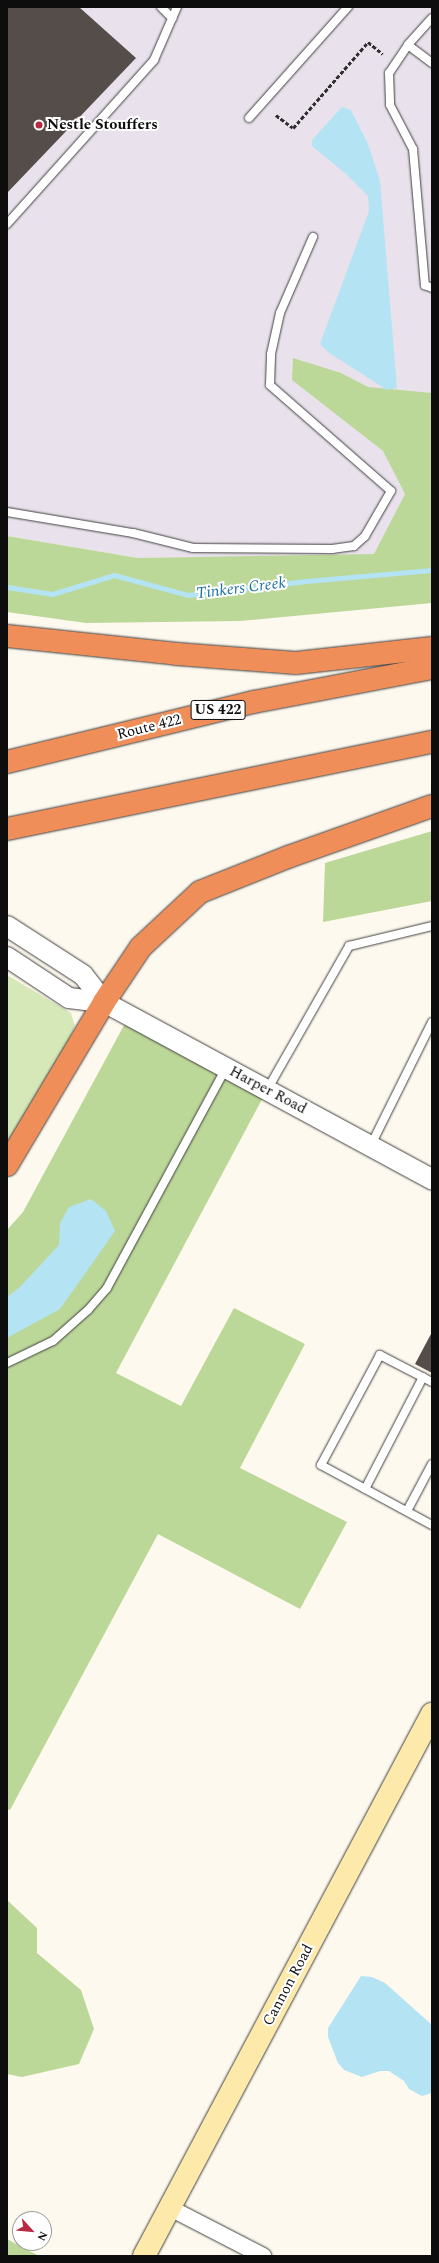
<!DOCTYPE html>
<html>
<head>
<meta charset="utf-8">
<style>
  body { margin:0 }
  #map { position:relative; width:439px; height:2263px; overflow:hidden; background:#fef9ee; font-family:Spectral,serif }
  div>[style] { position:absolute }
  .industrial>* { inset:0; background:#e9e2ec }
  .green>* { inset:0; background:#d6e8b8 }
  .forest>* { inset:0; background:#bcd898 }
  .water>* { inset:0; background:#b4e3f4 }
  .stream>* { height:5px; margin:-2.5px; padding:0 2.5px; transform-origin:2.5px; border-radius:2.5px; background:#b4e3f4 }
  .building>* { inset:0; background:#554d4a }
  .path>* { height:2.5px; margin-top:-1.25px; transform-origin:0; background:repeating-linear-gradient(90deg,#2f2f2f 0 4px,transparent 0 6px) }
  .roads { filter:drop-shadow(0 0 1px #404040) drop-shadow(0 0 1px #404040) }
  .service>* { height:8px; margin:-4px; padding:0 4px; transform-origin:4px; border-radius:4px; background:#fff }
  .minor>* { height:16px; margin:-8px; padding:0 8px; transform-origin:8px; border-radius:8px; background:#fff }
  .tertiary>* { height:20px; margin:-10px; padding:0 10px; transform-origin:10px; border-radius:10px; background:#fff }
  .secondary>* { height:22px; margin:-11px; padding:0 11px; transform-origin:11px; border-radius:11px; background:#fdeaab }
  .motorway>* { height:22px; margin:-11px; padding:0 11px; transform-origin:11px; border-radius:11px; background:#f08e5a }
  .dots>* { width:11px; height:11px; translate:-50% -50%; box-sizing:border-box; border:2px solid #fff; border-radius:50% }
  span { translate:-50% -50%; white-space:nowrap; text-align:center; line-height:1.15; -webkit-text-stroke:4px #fff; paint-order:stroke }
  .shield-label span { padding:1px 3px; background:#fff; border:1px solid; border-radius:3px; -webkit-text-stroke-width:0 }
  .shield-label { font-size:14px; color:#0d0d0d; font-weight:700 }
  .poi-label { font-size:15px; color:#0d0d0d; font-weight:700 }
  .left { translate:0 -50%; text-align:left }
  .street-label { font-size:15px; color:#0d0d0d }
  .water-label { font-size:16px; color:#1a719b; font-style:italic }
  .frame { position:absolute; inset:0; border:8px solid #0d0d0d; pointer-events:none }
  .north { position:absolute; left:12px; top:2211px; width:40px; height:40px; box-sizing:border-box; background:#fff; border:1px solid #9e9e9e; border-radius:50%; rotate:117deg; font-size:11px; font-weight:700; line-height:16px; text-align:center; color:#0d0d0d }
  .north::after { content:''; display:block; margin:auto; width:14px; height:18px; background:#b92940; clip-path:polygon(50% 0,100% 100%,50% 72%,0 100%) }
</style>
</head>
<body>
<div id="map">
  <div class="industrial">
    <i style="clip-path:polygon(7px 7px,432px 7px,432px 547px,364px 556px,138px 558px,7px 536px)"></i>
  </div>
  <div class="green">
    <i style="clip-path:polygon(7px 975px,71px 1013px,75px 1026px,63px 1056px,7px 1154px)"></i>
  </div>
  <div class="forest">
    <i style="clip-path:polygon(293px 358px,341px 373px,368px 387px,432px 393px,432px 603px,240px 621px,86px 623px,7px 612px,7px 536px,138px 558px,374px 554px,405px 494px,383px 451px,292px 380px)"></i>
    <i style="clip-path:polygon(432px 831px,432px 901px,323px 922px,325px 863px)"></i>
    <i style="clip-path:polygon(129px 1016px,267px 1090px,116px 1373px,181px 1406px,234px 1308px,305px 1344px,240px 1468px,347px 1522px,300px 1609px,158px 1534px,10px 1810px,7px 1809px,7px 1230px,23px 1212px)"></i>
    <i style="clip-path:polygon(7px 1900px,37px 1928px,37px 1953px,81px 1990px,94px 2029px,79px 2064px,22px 2077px,7px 2074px)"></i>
    <i style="clip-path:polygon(7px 2239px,39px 2256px,7px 2256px)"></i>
  </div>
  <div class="water">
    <i style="clip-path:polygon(342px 107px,351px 110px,368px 144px,380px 181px,397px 388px,387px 390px,328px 352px,320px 344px,369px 211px,368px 196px,346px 174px,312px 146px,312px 140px)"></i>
    <i style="clip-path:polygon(91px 1199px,106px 1211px,115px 1231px,60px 1309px,7px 1338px,7px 1297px,19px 1288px,59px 1245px,60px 1223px,69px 1207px)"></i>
    <i style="clip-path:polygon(361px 1976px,372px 1977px,385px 1983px,432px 2025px,432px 2093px,422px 2096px,409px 2089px,404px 2081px,389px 2071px,380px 2071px,362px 2077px,344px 2070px,338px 2063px,328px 2037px,328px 2028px)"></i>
  </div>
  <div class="stream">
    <i style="left:7px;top:587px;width:46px;rotate:8.8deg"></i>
    <i style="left:52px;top:594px;width:65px;rotate:-17deg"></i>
    <i style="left:114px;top:575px;width:77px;rotate:15.1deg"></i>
    <i style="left:188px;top:595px;width:119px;rotate:-6.8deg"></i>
    <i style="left:306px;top:581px;width:126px;rotate:-5deg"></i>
  </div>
  <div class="building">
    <i style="clip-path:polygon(7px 7px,79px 7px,136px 58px,7px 193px)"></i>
    <i style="clip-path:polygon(432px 1332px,432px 1373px,415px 1364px)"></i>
  </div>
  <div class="path">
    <i style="left:276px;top:115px;width:21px;rotate:37deg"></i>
    <i style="left:293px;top:128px;width:114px;rotate:-48.9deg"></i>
    <i style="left:368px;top:42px;width:19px;rotate:39deg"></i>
  </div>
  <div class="roads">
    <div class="service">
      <i style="left:161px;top:7px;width:16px;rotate:45deg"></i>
      <i style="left:432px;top:18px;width:36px;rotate:132deg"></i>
      <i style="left:408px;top:45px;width:30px;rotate:37deg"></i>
      <i style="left:408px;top:45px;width:34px;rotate:124deg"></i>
      <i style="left:389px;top:73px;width:32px;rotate:88deg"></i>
      <i style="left:390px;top:105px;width:50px;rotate:62.4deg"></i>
      <i style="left:413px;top:149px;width:137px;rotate:85deg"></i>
      <i style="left:425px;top:285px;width:8px;rotate:23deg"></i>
      <i style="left:249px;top:118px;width:149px;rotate:-48.3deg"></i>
      <i style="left:7px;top:224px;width:220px;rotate:-48.1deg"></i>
      <i style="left:154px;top:60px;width:58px;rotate:-66.5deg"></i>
      <i style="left:7px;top:512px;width:128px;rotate:9.5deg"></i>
      <i style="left:133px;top:533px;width:62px;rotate:14deg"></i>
      <i style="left:193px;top:548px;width:139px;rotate:0.4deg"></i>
      <i style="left:332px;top:549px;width:22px;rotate:-8deg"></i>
      <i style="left:354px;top:546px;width:15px;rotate:-42deg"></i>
      <i style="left:365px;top:536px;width:52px;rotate:-60deg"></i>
      <i style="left:391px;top:491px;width:161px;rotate:-138.8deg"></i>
      <i style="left:270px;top:385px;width:31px;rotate:-88deg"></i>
      <i style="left:271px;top:354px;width:42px;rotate:-77.6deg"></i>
      <i style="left:280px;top:313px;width:83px;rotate:-66.5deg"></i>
      <i style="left:267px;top:1090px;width:166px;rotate:-60.3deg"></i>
      <i style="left:349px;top:946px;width:85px;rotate:-13.5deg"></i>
      <i style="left:371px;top:1145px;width:137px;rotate:-63.6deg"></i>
      <i style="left:7px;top:1363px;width:51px;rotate:-25.6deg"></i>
      <i style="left:53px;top:1341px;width:47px;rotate:-41.5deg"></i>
      <i style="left:88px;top:1310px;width:29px;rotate:-49deg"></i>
      <i style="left:107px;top:1288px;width:250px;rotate:-61.6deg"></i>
      <i style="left:432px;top:1382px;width:59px;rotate:-152.6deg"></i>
      <i style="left:380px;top:1355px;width:125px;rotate:118.2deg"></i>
      <i style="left:321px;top:1465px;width:126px;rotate:28.4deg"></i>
      <i style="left:365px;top:1489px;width:126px;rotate:-62.6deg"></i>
      <i style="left:407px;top:1511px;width:53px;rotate:-62deg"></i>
    </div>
    <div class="minor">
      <i style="left:170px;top:2208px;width:105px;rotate:27.3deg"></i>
    </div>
    <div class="tertiary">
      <i style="left:7px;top:926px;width:90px;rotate:32.8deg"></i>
      <i style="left:83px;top:975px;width:34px;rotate:52deg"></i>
      <i style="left:7px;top:957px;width:74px;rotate:33.5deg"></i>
      <i style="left:69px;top:998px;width:35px;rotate:7deg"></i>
      <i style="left:104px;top:1002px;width:373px;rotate:28.4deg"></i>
    </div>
    <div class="secondary">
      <i style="left:144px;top:2256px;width:614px;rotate:-62.02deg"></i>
    </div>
    <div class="motorway">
      <i style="left:7px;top:636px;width:171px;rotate:6deg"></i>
      <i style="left:177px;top:654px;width:119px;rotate:4.3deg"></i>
      <i style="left:296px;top:663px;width:137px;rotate:-6.3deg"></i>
      <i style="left:7px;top:762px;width:254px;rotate:-13.7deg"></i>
      <i style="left:254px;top:702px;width:181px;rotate:-10.8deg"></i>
      <i style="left:7px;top:829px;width:434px;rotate:-11.6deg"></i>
      <i style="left:7px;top:1165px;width:190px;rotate:-59.2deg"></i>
      <i style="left:104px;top:1002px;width:66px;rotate:-56.1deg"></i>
      <i style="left:141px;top:947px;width:81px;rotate:-43deg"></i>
      <i style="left:200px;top:892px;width:95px;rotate:-21.7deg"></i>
      <i style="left:288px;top:857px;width:153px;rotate:-19.5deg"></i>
    </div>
  </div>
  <div class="dots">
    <i style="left:39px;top:125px;background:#b92940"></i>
  </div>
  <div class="shield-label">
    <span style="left:218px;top:710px">US 422</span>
  </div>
  <div class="poi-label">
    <span class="left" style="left:47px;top:125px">Nestle Stouffers</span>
  </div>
  <div class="street-label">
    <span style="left:149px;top:727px;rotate:-14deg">Route 422</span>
    <span style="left:268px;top:1090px;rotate:28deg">Harper Road</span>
    <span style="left:288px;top:1985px;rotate:-62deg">Cannon Road</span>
  </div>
  <div class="water-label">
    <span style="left:241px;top:588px;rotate:-7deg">Tinkers Creek</span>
  </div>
  <div class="frame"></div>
  <div class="north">N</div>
</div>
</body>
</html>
